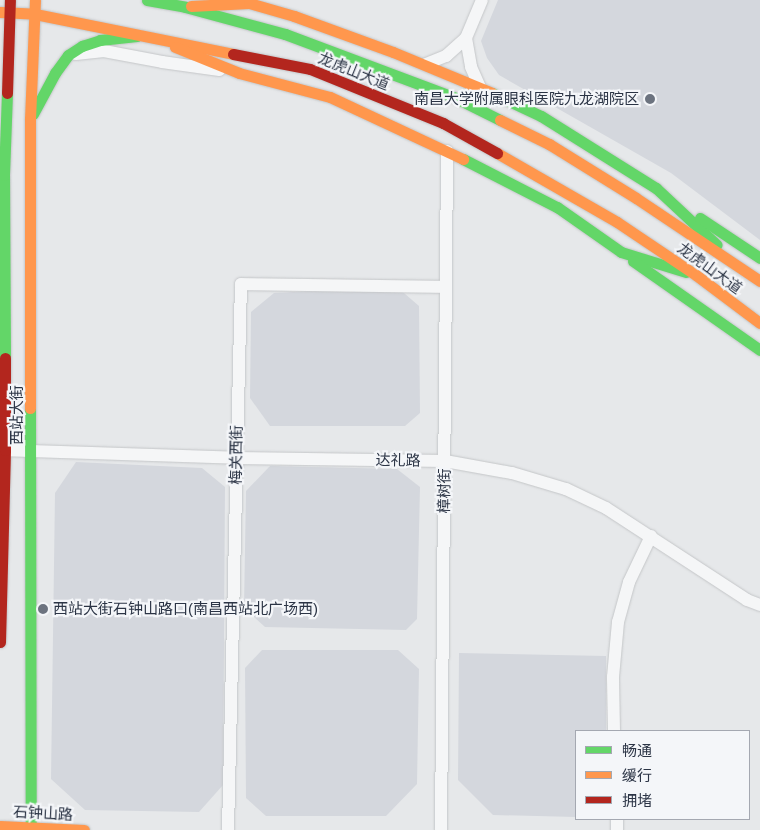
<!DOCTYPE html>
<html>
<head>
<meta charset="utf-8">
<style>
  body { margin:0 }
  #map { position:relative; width:760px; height:830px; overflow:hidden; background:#e6e8ea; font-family:Helvetica,"Noto Sans SC",sans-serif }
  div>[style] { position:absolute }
  .built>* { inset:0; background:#d4d7dd }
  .roads { filter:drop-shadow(0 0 1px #c4c6c8) drop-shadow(0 0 1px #c4c6c8) }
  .street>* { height:12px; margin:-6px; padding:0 6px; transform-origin:6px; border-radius:6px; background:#f5f6f7 }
  .fast>* { height:11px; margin:-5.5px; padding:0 5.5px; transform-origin:5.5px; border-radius:5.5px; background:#63d668 }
  .slow>* { height:11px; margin:-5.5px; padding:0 5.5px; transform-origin:5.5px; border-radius:5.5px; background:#ff974d }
  .jam>* { height:11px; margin:-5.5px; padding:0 5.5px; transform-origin:5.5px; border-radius:5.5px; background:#b3261e }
  .dots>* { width:14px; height:14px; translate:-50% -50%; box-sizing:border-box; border:2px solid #f4f6f9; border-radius:50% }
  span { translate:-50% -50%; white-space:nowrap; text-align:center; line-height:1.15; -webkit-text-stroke:4.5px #f4f6f9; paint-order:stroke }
  .street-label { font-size:15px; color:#2b3445 }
  .poi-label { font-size:15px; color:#2b3445 }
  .right { translate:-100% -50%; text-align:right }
  .left { translate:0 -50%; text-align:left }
  .legend { position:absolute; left:575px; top:730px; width:175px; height:90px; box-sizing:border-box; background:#f4f6f9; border:1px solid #a4a8b1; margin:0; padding:6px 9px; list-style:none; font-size:15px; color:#2b3445 }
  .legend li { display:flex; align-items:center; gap:10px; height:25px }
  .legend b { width:25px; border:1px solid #a4a8b1 }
</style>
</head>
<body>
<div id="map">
  <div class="built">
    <i style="clip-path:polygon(498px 0,760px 0,760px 240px,671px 173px,499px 75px,487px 58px,481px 41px)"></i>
    <i style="clip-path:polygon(397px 287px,419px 306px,420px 413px,405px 426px,270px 426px,250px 398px,251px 312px,274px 293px)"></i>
    <i style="clip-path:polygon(76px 462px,202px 468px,225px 487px,223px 785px,199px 812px,85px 810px,51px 779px,55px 493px)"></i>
    <i style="clip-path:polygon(270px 466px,397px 469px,420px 487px,417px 619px,406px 630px,265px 627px,244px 608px,246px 491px)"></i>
    <i style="clip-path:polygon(262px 650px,398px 650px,419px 669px,417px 784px,386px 816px,266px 816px,246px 798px,245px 668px)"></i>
    <i style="clip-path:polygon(459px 653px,606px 656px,606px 731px,576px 731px,576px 817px,493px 815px,458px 780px)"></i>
  </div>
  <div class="roads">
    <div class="street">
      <i style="left:466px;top:38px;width:41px;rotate:-67.2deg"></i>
      <i style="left:76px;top:54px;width:28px;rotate:-6deg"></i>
      <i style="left:104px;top:51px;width:59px;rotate:10.7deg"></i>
      <i style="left:162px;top:62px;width:58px;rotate:8deg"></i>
      <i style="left:426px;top:64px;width:22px;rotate:-22deg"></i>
      <i style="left:446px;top:56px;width:27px;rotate:-42deg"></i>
      <i style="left:466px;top:38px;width:29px;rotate:80deg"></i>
      <i style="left:471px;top:67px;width:22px;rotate:66deg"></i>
      <i style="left:0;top:450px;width:236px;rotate:1.9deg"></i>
      <i style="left:236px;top:458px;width:209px;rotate:0.8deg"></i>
      <i style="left:445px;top:461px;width:68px;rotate:10.2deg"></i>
      <i style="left:512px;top:473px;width:56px;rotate:16.5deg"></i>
      <i style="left:566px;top:489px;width:44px;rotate:25.4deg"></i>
      <i style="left:606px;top:508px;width:168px;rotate:33.1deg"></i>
      <i style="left:747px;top:600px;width:14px;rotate:21deg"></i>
      <i style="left:614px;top:731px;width:54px;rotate:-91.1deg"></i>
      <i style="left:613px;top:677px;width:55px;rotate:-84.8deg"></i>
      <i style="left:618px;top:622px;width:41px;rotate:-74.6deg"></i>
      <i style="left:629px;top:582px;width:51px;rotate:-64.4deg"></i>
      <i style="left:617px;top:819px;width:11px;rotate:90deg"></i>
      <i style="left:228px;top:830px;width:546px;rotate:-88.64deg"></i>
      <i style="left:241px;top:284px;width:205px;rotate:0.8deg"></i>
      <i style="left:441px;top:830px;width:679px;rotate:-89.49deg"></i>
    </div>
    <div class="fast">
      <i style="left:147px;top:0;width:39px;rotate:10deg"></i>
      <i style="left:185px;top:7px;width:104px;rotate:15.1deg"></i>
      <i style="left:285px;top:34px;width:183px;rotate:20.5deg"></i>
      <i style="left:456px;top:98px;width:49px;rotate:26.6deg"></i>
      <i style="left:492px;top:93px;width:54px;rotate:25.1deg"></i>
      <i style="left:541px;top:116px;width:136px;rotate:32.1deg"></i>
      <i style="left:656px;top:188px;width:83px;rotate:43.1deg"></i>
      <i style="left:33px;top:114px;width:47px;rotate:-61.8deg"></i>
      <i style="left:55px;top:73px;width:22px;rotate:-54deg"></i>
      <i style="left:68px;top:55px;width:17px;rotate:-33deg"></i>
      <i style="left:82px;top:46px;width:19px;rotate:-18deg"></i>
      <i style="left:100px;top:40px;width:37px;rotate:-6deg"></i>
      <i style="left:463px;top:159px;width:106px;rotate:27.1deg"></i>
      <i style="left:557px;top:207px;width:78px;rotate:35.1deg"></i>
      <i style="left:621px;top:252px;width:68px;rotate:17.1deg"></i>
      <i style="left:700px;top:218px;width:72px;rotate:33.7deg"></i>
      <i style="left:633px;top:261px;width:155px;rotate:35deg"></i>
      <i style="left:5px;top:358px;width:183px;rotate:-90.3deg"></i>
      <i style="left:4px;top:175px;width:82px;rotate:-87.9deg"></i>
      <i style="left:30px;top:408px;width:422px;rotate:89.9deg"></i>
    </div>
    <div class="slow">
      <i style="left:191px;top:6px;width:58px;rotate:-3deg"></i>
      <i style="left:249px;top:3px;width:47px;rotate:16.1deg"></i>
      <i style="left:294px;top:16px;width:105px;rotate:20deg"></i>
      <i style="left:393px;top:52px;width:107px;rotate:22.5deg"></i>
      <i style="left:0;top:12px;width:35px;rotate:3deg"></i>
      <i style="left:35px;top:14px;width:202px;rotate:11.4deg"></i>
      <i style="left:175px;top:47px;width:69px;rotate:22.1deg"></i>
      <i style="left:239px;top:73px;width:94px;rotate:14.8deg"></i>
      <i style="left:330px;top:97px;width:147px;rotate:25deg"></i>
      <i style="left:500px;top:120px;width:55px;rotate:26.1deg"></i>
      <i style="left:549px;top:144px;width:102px;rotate:31.8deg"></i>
      <i style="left:636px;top:198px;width:149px;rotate:33.8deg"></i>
      <i style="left:497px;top:153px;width:138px;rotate:29.9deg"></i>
      <i style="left:617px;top:222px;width:95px;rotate:33.9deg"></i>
      <i style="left:696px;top:275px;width:80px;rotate:36.9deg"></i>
      <i style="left:30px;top:408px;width:289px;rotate:-90deg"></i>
      <i style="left:30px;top:119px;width:119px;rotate:-87.6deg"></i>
      <i style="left:0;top:826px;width:84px;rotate:2.7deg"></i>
    </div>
    <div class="jam">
      <i style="left:233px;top:54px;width:78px;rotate:11deg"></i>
      <i style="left:310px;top:69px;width:144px;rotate:22.1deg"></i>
      <i style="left:443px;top:123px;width:62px;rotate:29.1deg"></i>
      <i style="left:7px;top:93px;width:93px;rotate:-88.2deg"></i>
      <i style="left:0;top:642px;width:192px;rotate:-88.5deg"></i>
      <i style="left:5px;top:450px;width:92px;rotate:-90deg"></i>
    </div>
  </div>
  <div class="dots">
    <i style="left:650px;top:99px;background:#6c737f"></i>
    <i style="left:43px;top:609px;background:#6c737f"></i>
  </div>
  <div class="street-label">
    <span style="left:354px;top:71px;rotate:22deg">龙虎山大道</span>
    <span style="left:710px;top:268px;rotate:36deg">龙虎山大道</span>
    <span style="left:17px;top:415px;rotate:-90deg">西站大街</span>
    <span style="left:236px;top:455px;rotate:-89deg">梅关西街</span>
    <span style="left:398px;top:460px;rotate:1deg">达礼路</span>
    <span style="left:444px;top:491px;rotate:-89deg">樟树街</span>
    <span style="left:43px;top:813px;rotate:3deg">石钟山路</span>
  </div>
  <div class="poi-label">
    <span class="right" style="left:639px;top:99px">南昌大学附属眼科医院九龙湖院区</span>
    <span class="left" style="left:53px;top:609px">西站大街石钟山路口(南昌西站北广场西)</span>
  </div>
  <ul class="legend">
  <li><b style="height:6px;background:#63d668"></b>畅通</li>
  <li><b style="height:6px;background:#ff974d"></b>缓行</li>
  <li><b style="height:6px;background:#b3261e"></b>拥堵</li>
  </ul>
</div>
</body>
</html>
